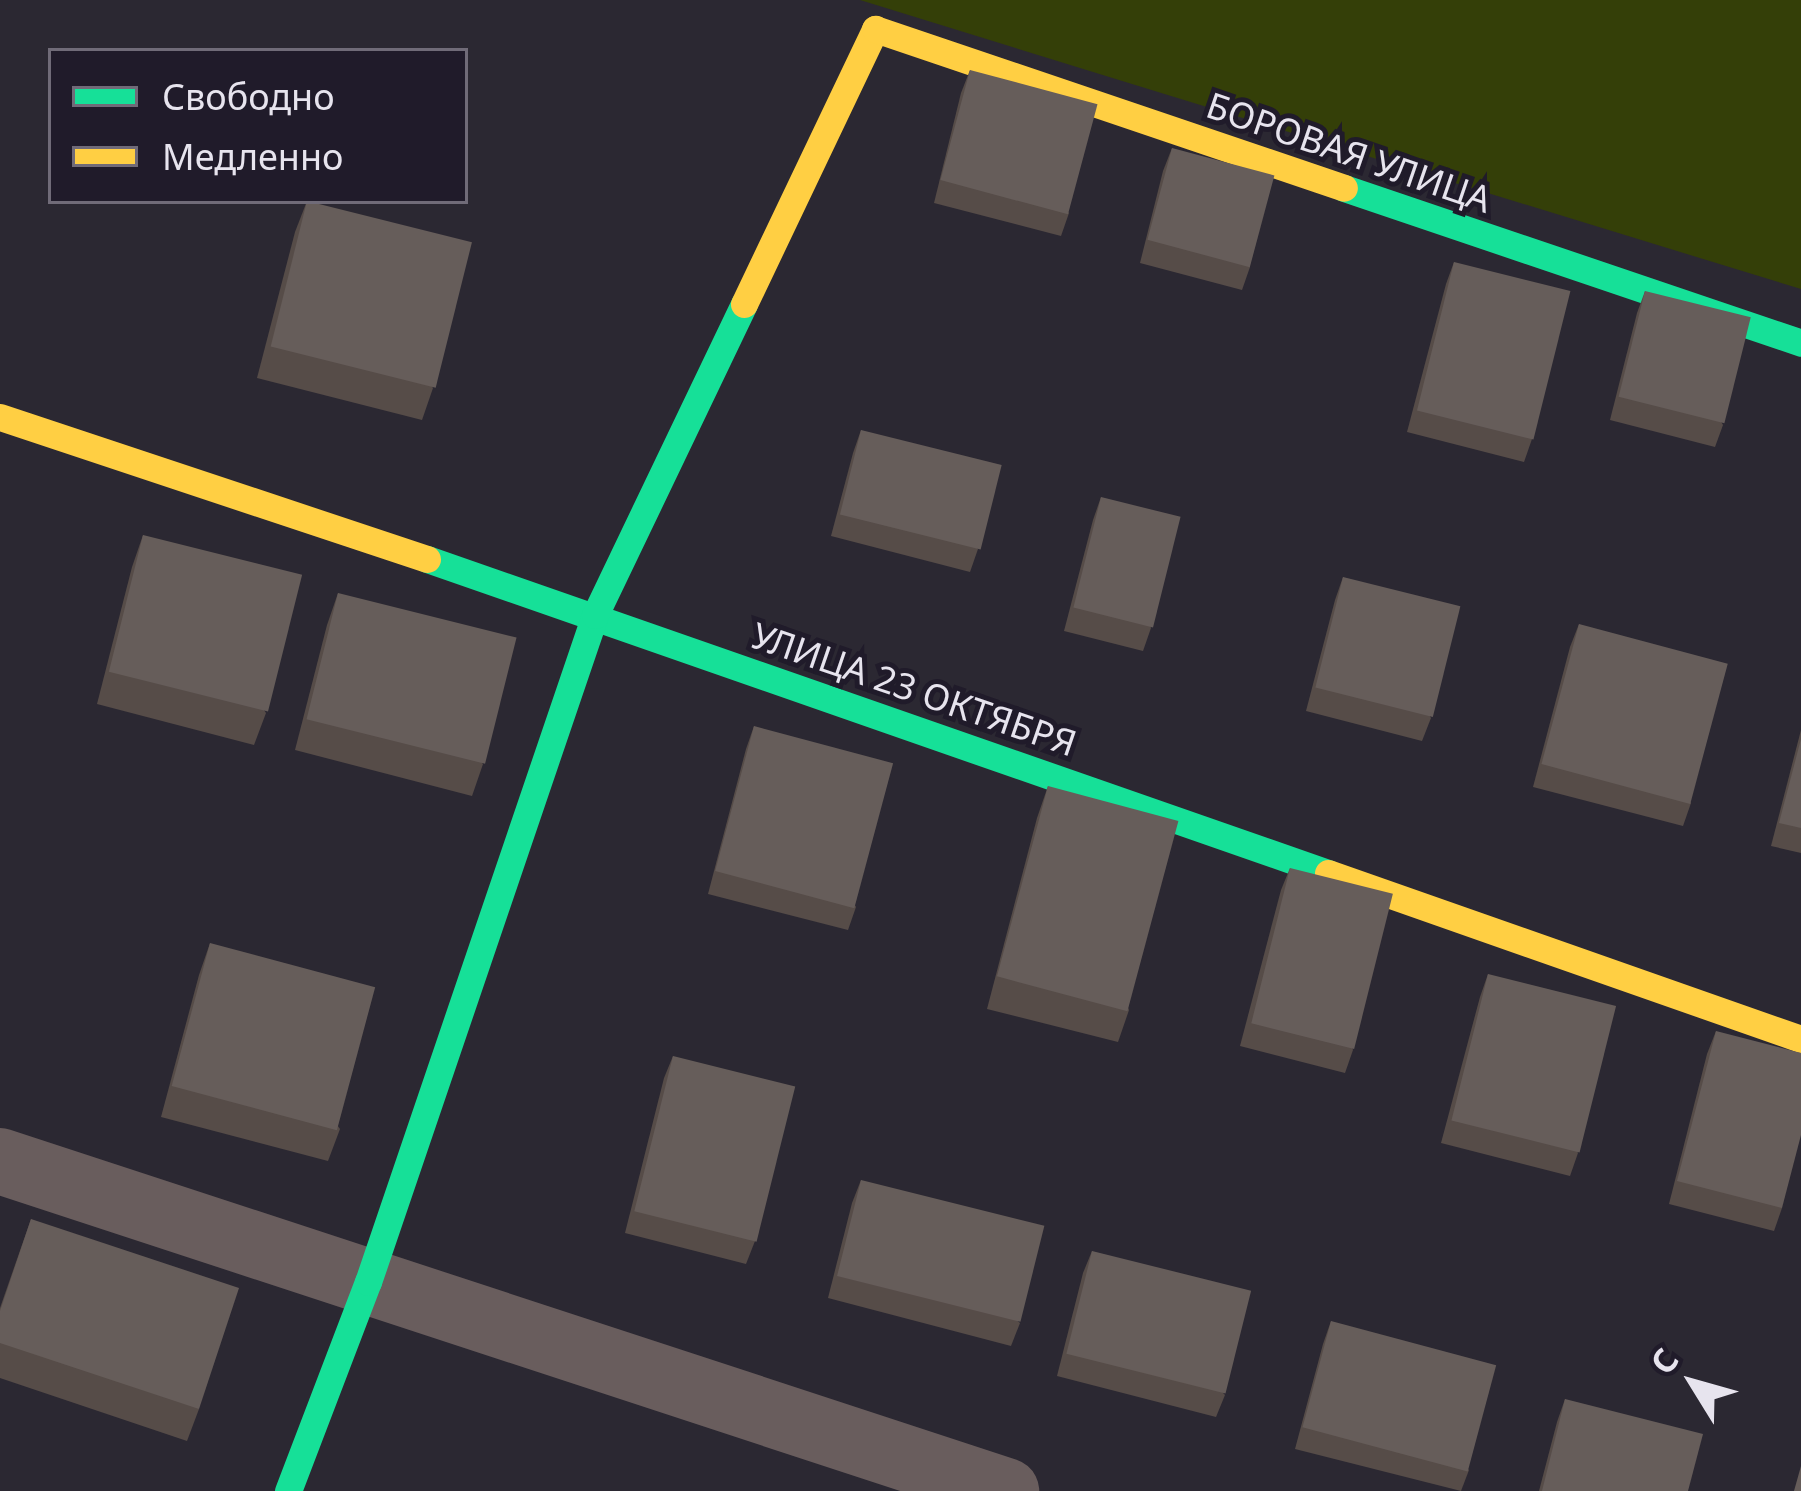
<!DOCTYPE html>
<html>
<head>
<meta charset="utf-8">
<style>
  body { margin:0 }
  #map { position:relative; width:1801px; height:1491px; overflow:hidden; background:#2b2832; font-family:"Noto Sans",sans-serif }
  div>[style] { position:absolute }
  .green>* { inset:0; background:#343f08 }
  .street>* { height:66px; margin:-33px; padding:0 33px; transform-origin:33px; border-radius:33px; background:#695d5d }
  .fast>* { height:27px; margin:-13.5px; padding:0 13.5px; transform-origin:13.5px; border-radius:13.5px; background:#16e098 }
  .slow>* { height:27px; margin:-13.5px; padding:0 13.5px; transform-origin:13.5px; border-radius:13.5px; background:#ffcf43 }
  .wall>* { inset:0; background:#564c48 }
  .building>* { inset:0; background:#665d5a; transform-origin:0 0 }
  span { translate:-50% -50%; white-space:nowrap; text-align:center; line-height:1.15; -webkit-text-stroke:10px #201b2a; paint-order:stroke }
  .street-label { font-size:36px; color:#e7e4ee }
  .legend { position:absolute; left:48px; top:48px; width:420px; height:156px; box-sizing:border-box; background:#201b2a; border:3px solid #706b78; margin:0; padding:15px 21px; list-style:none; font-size:36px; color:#e7e4ee }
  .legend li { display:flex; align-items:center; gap:24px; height:60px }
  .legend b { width:60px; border:3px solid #706b78 }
  .north { position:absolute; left:1633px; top:1323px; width:120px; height:120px; -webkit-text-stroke:9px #201b2a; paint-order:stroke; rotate:307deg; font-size:33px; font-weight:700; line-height:48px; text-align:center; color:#e7e4ee }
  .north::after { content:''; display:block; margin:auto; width:42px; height:54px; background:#e7e4ee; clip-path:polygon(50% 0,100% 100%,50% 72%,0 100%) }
</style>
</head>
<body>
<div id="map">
  <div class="green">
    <i style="clip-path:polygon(860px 0,1801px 0,1801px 289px,1119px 80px)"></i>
  </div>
  <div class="street">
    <i style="left:0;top:1161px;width:1059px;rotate:18.16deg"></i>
  </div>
  <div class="fast">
    <i style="left:1344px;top:188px;width:483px;rotate:18.7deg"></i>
    <i style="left:427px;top:559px;width:954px;rotate:19.21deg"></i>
    <i style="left:288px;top:1491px;width:224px;rotate:-69.1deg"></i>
    <i style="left:368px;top:1282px;width:705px;rotate:-71.21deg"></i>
    <i style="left:595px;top:615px;width:345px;rotate:-64.4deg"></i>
  </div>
  <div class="slow">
    <i style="left:744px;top:304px;width:305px;rotate:-64.5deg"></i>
    <i style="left:875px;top:29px;width:495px;rotate:18.7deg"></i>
    <i style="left:0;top:417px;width:450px;rotate:18.4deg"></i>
    <i style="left:1328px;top:873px;width:501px;rotate:19.34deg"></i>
  </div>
  <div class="wall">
    <i style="clip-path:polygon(970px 70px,1069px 213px,1061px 236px,934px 203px,961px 93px)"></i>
    <i style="clip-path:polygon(1172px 148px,1250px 267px,1242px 290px,1140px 263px,1163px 171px)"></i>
    <i style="clip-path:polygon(307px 201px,433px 388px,422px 420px,257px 378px,295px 232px)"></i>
    <i style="clip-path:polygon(1454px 262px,1532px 439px,1524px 462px,1407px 432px,1446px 284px)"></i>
    <i style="clip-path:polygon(1645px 291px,1723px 425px,1715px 447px,1610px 420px,1637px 313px)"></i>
    <i style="clip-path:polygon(861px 430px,978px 549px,970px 572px,831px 536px,853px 453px)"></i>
    <i style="clip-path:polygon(1101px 497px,1151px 628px,1143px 651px,1064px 631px,1093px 520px)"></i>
    <i style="clip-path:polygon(143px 535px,266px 713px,254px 745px,97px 704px,132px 567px)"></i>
    <i style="clip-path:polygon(1343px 577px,1431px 718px,1422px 741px,1306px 711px,1335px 600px)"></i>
    <i style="clip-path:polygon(338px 593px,483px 764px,472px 796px,295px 750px,327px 625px)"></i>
    <i style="clip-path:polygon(1579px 624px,1691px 803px,1683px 826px,1533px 787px,1570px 647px)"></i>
    <i style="clip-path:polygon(754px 726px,856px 907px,848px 930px,708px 894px,746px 749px)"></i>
    <i style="clip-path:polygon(1801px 730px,1801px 853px,1771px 846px)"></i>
    <i style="clip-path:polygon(1048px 786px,1129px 1010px,1118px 1042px,987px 1009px,1037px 818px)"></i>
    <i style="clip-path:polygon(1290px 868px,1353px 1050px,1345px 1073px,1240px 1046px,1281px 890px)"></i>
    <i style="clip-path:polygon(210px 943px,340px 1129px,328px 1161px,161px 1117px,199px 975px)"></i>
    <i style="clip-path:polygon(1488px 974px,1578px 1153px,1570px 1176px,1441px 1143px,1480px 997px)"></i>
    <i style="clip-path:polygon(1716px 1031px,1782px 1208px,1774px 1231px,1669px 1204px,1707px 1054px)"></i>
    <i style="clip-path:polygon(673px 1056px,755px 1241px,746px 1264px,625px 1233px,664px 1078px)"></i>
    <i style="clip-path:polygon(861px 1180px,1020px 1323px,1011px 1346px,828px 1298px,852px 1203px)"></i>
    <i style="clip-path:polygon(31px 1219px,199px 1409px,187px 1441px,0 1378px,0 1308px)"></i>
    <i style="clip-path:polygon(1092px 1251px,1225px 1395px,1216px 1417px,1057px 1376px,1083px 1273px)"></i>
    <i style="clip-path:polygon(1331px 1321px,1469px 1470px,1461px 1491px,1295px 1449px,1323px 1344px)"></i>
    <i style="clip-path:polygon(1565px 1399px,1688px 1491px,1539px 1491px,1557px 1422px)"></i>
  </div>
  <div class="building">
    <i style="left:970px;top:70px;width:132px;height:114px;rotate:15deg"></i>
    <i style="left:1172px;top:148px;width:106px;height:95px;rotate:15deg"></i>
    <i style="left:307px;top:201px;width:170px;height:150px;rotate:14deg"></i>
    <i style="left:1454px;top:262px;width:120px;height:153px;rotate:14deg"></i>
    <i style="left:1645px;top:291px;width:109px;height:109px;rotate:14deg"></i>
    <i style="left:861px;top:430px;width:145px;height:87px;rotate:14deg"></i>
    <i style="left:1101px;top:497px;width:82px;height:114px;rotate:14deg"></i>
    <i style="left:143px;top:535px;width:164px;height:141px;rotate:14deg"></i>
    <i style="left:1343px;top:577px;width:121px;height:114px;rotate:14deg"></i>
    <i style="left:338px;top:593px;width:184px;height:130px;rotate:14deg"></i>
    <i style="left:1579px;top:624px;width:154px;height:145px;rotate:15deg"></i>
    <i style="left:754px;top:726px;width:144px;height:150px;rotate:15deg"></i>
    <i style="clip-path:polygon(1801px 739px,1801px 828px,1779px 823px)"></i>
    <i style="left:1048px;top:786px;width:135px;height:197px;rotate:15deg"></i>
    <i style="left:1290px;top:868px;width:106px;height:160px;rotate:14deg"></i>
    <i style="left:210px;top:943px;width:171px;height:148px;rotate:15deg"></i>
    <i style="left:1488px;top:974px;width:132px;height:151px;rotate:14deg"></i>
    <i style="clip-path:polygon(1716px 1031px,1801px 1053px,1801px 1135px,1782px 1208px,1677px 1181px)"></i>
    <i style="left:673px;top:1056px;width:126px;height:160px;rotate:14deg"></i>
    <i style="left:861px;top:1180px;width:189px;height:99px;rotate:14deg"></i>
    <i style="clip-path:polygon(31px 1219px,239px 1288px,199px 1409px,0 1343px,0 1311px)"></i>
    <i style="left:1092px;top:1251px;width:164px;height:106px;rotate:14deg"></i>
    <i style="left:1331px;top:1321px;width:171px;height:110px;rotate:15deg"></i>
    <i style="clip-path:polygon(1565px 1399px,1703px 1434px,1688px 1491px,1542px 1491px)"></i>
    <i style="clip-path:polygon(1801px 1466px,1801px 1491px,1794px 1491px)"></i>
  </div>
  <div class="street-label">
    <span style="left:1349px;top:152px;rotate:19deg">БОРОВАЯ УЛИЦА</span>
    <span style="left:914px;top:689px;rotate:19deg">УЛИЦА 23 ОКТЯБРЯ</span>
  </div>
  <ul class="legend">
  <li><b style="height:15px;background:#16e098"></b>Свободно</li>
  <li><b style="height:15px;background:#ffcf43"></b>Медленно</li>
  </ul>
  <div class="north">С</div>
</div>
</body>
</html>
